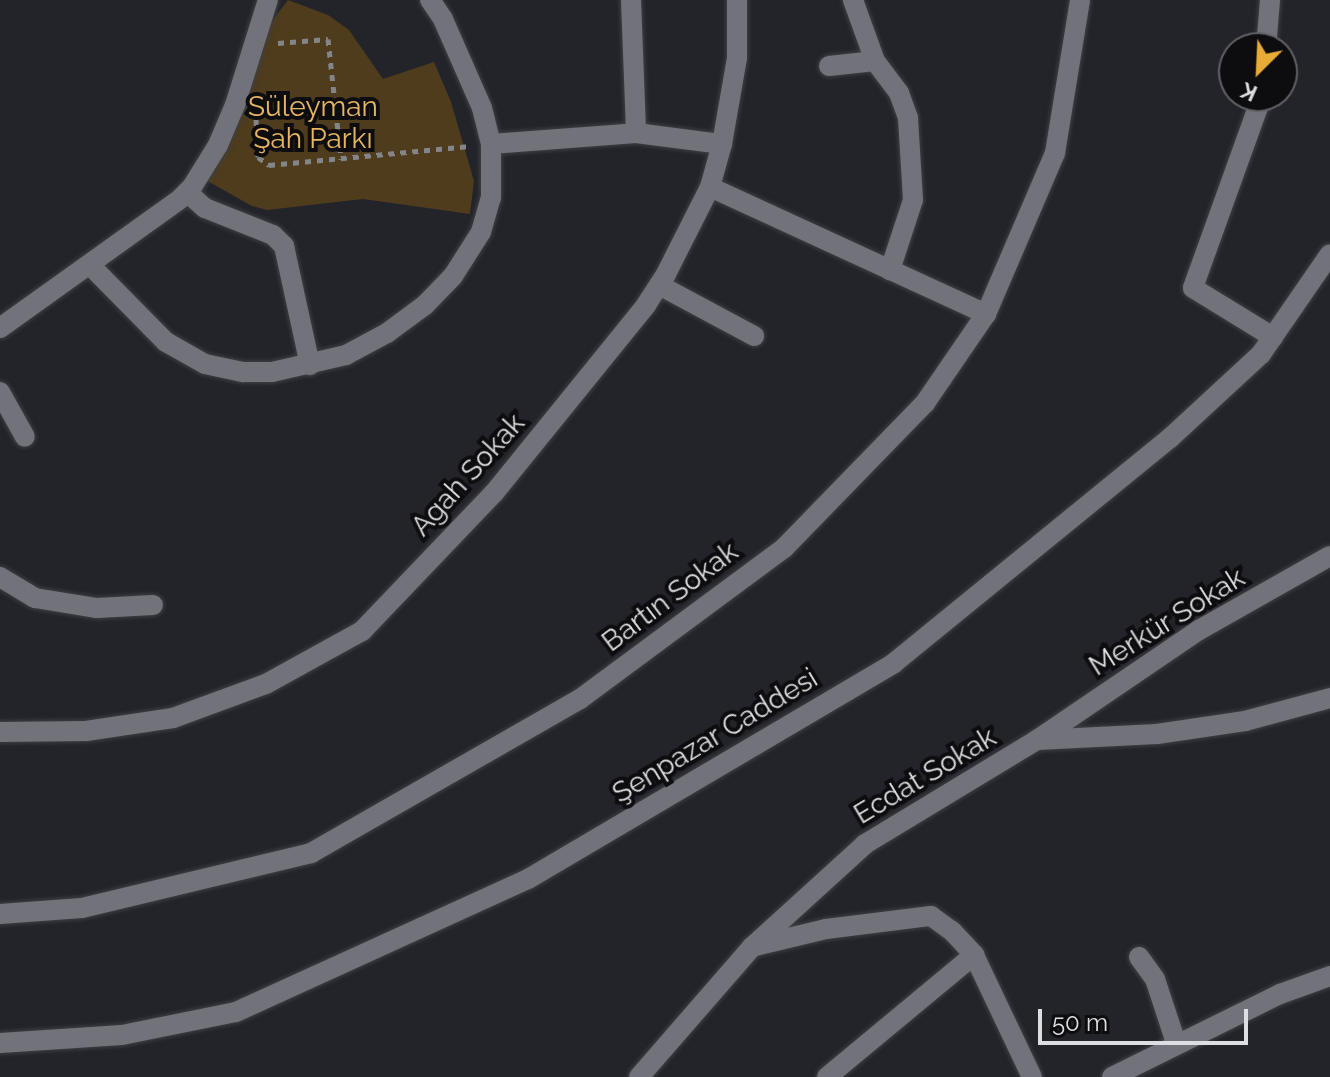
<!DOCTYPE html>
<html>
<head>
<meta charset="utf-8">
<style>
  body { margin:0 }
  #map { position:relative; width:1330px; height:1077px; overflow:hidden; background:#23242a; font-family:Raleway,sans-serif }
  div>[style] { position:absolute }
  .green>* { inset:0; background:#4f3c1c }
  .path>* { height:5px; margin-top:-2.5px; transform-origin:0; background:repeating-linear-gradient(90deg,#84858a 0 6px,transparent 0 12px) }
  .roads { filter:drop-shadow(0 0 2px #3e3f44) drop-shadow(0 0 2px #3e3f44) }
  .minor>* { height:20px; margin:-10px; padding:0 10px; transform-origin:10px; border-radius:10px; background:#72737a }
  span { translate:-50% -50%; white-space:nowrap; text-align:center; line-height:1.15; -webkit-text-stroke:8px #0d0d10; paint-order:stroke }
  .park-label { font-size:28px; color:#e8b662 }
  .street-label { font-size:28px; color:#dddee2 }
  .north { position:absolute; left:1218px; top:32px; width:80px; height:80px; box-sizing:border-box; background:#0d0d10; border:2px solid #606164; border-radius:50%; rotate:204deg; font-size:22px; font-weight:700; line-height:32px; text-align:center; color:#dddee2 }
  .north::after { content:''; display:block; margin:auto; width:28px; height:36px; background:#e9ab38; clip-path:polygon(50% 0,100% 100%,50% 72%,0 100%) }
  .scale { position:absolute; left:1038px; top:1009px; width:210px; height:36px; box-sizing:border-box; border:4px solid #dddee2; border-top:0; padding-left:10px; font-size:24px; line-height:28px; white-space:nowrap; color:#dddee2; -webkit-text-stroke:6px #0d0d10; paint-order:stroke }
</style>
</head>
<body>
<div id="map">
  <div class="green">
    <i style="clip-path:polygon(288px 0,328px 15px,349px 30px,383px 79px,434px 62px,451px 102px,474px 181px,470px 214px,363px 199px,267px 210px,252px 206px,204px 179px,272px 21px)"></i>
  </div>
  <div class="path">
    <i style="left:278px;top:43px;width:50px;rotate:-4.6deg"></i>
    <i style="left:328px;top:39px;width:121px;rotate:83.8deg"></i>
    <i style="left:256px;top:119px;width:38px;rotate:87deg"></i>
    <i style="left:258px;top:157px;width:14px;rotate:36deg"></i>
    <i style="left:269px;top:165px;width:202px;rotate:-5.4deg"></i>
  </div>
  <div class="roads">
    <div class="minor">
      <i style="left:631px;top:0;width:133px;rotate:87.8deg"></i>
      <i style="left:636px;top:133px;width:87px;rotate:7.3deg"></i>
      <i style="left:853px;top:0;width:65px;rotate:70.2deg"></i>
      <i style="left:875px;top:61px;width:40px;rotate:53deg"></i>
      <i style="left:899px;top:93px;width:27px;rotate:70deg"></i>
      <i style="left:908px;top:118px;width:82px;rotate:86.5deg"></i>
      <i style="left:913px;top:200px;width:74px;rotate:108.2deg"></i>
      <i style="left:1266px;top:48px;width:48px;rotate:-85.2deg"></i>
      <i style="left:829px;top:66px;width:46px;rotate:-6.2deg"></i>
      <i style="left:1262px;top:96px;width:204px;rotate:109.8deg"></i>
      <i style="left:1193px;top:288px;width:94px;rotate:31.5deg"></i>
      <i style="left:491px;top:144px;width:145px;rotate:-4.3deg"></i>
      <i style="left:710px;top:187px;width:304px;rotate:24.7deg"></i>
      <i style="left:187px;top:192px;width:24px;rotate:42deg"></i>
      <i style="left:205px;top:208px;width:73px;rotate:21.7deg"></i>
      <i style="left:273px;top:235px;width:16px;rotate:45deg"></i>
      <i style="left:284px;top:246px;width:122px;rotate:77.7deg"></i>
      <i style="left:90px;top:265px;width:108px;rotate:45.4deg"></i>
      <i style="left:166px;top:342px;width:45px;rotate:29.4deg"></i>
      <i style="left:205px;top:364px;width:39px;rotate:12deg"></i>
      <i style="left:243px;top:372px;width:29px"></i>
      <i style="left:272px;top:372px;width:76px;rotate:-12.9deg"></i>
      <i style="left:346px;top:355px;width:47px;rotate:-28.2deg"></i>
      <i style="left:387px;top:333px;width:47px;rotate:-36.4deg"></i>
      <i style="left:425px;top:305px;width:40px;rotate:-46deg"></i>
      <i style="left:453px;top:276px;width:52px;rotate:-57.5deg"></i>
      <i style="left:481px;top:232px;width:35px;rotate:-74deg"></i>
      <i style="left:491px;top:198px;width:54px;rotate:-90deg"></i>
      <i style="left:491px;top:144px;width:37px;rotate:-104deg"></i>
      <i style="left:482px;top:108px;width:97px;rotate:-113.7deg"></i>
      <i style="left:443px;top:19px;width:23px;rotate:-124deg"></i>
      <i style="left:659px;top:285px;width:108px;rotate:28.2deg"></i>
      <i style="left:0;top:328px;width:221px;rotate:-35.6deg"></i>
      <i style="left:180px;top:199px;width:17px;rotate:-45deg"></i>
      <i style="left:192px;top:187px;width:49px;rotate:-58.2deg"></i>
      <i style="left:218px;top:145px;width:43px;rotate:-67deg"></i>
      <i style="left:235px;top:105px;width:110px;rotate:-72.6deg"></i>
      <i style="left:0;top:392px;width:51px;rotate:60.9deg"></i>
      <i style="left:0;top:577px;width:41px;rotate:31deg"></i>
      <i style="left:35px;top:598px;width:63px;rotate:9.2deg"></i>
      <i style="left:97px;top:608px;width:56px;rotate:-3.1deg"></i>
      <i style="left:0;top:732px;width:86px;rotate:-0.7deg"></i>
      <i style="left:86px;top:731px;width:88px;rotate:-8.5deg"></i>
      <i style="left:173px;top:718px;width:99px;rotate:-20.1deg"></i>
      <i style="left:266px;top:684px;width:110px;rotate:-28.9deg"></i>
      <i style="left:362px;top:631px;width:191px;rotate:-46.3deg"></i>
      <i style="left:494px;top:493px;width:242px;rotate:-51deg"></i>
      <i style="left:646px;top:305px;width:37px;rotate:-57deg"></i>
      <i style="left:666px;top:274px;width:97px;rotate:-63.2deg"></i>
      <i style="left:710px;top:187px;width:45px;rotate:-74.4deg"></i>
      <i style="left:722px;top:144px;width:87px;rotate:-80.1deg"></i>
      <i style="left:737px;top:58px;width:58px;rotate:-90deg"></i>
      <i style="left:1037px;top:740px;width:196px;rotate:-34.2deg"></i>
      <i style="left:1199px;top:630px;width:150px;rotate:-29.5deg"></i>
      <i style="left:0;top:914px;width:82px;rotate:-4.2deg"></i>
      <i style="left:82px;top:908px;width:236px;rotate:-13.5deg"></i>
      <i style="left:311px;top:853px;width:310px;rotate:-29.8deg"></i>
      <i style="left:580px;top:699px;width:254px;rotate:-36.5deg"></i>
      <i style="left:784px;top:548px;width:202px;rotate:-45.8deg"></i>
      <i style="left:925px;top:403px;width:108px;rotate:-55.6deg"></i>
      <i style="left:986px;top:314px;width:175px;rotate:-66.8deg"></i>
      <i style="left:1055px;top:153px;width:155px;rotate:-80.7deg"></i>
      <i style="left:755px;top:946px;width:73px;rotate:-13.5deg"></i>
      <i style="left:826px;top:929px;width:106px;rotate:-7.1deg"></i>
      <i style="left:931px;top:916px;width:26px;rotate:36deg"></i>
      <i style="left:952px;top:931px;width:33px;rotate:47deg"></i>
      <i style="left:974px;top:955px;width:135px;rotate:64.6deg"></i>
      <i style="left:1139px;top:957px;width:27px;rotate:54deg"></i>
      <i style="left:1155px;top:979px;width:67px;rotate:71.8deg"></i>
      <i style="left:0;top:1043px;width:122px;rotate:-3.8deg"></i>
      <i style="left:122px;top:1035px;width:116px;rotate:-11.4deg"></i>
      <i style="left:236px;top:1012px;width:321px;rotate:-24.5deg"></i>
      <i style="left:528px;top:879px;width:425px;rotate:-30.5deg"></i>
      <i style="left:894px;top:663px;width:356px;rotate:-39.2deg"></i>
      <i style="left:1170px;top:438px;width:124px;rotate:-42.7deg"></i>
      <i style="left:1261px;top:354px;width:121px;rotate:-55.4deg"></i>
      <i style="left:639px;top:1077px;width:172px;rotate:-49deg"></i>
      <i style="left:752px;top:947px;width:153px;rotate:-42.3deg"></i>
      <i style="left:865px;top:844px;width:201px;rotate:-31.2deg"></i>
      <i style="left:1037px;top:740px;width:120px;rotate:-2.9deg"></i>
      <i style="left:1157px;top:734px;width:89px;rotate:-8.4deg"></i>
      <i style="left:1245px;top:721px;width:88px;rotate:-15.1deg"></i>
      <i style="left:827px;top:1077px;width:191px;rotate:-39.7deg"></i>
      <i style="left:1112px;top:1077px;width:187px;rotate:-26.3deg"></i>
      <i style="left:1280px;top:994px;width:53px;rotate:-19.8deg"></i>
    </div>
  </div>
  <div class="park-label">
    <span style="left:313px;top:123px">Süleyman<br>Şah Parkı</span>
  </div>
  <div class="street-label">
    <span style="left:468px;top:475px;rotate:-48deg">Agah Sokak</span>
    <span style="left:670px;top:597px;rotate:-37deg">Bartın Sokak</span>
    <span style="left:1167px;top:622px;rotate:-32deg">Merkür Sokak</span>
    <span style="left:715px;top:736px;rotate:-31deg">Şenpazar Caddesi</span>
    <span style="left:925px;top:776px;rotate:-31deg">Ecdat Sokak</span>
  </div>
  <div class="north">K</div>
  <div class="scale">50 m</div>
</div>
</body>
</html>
